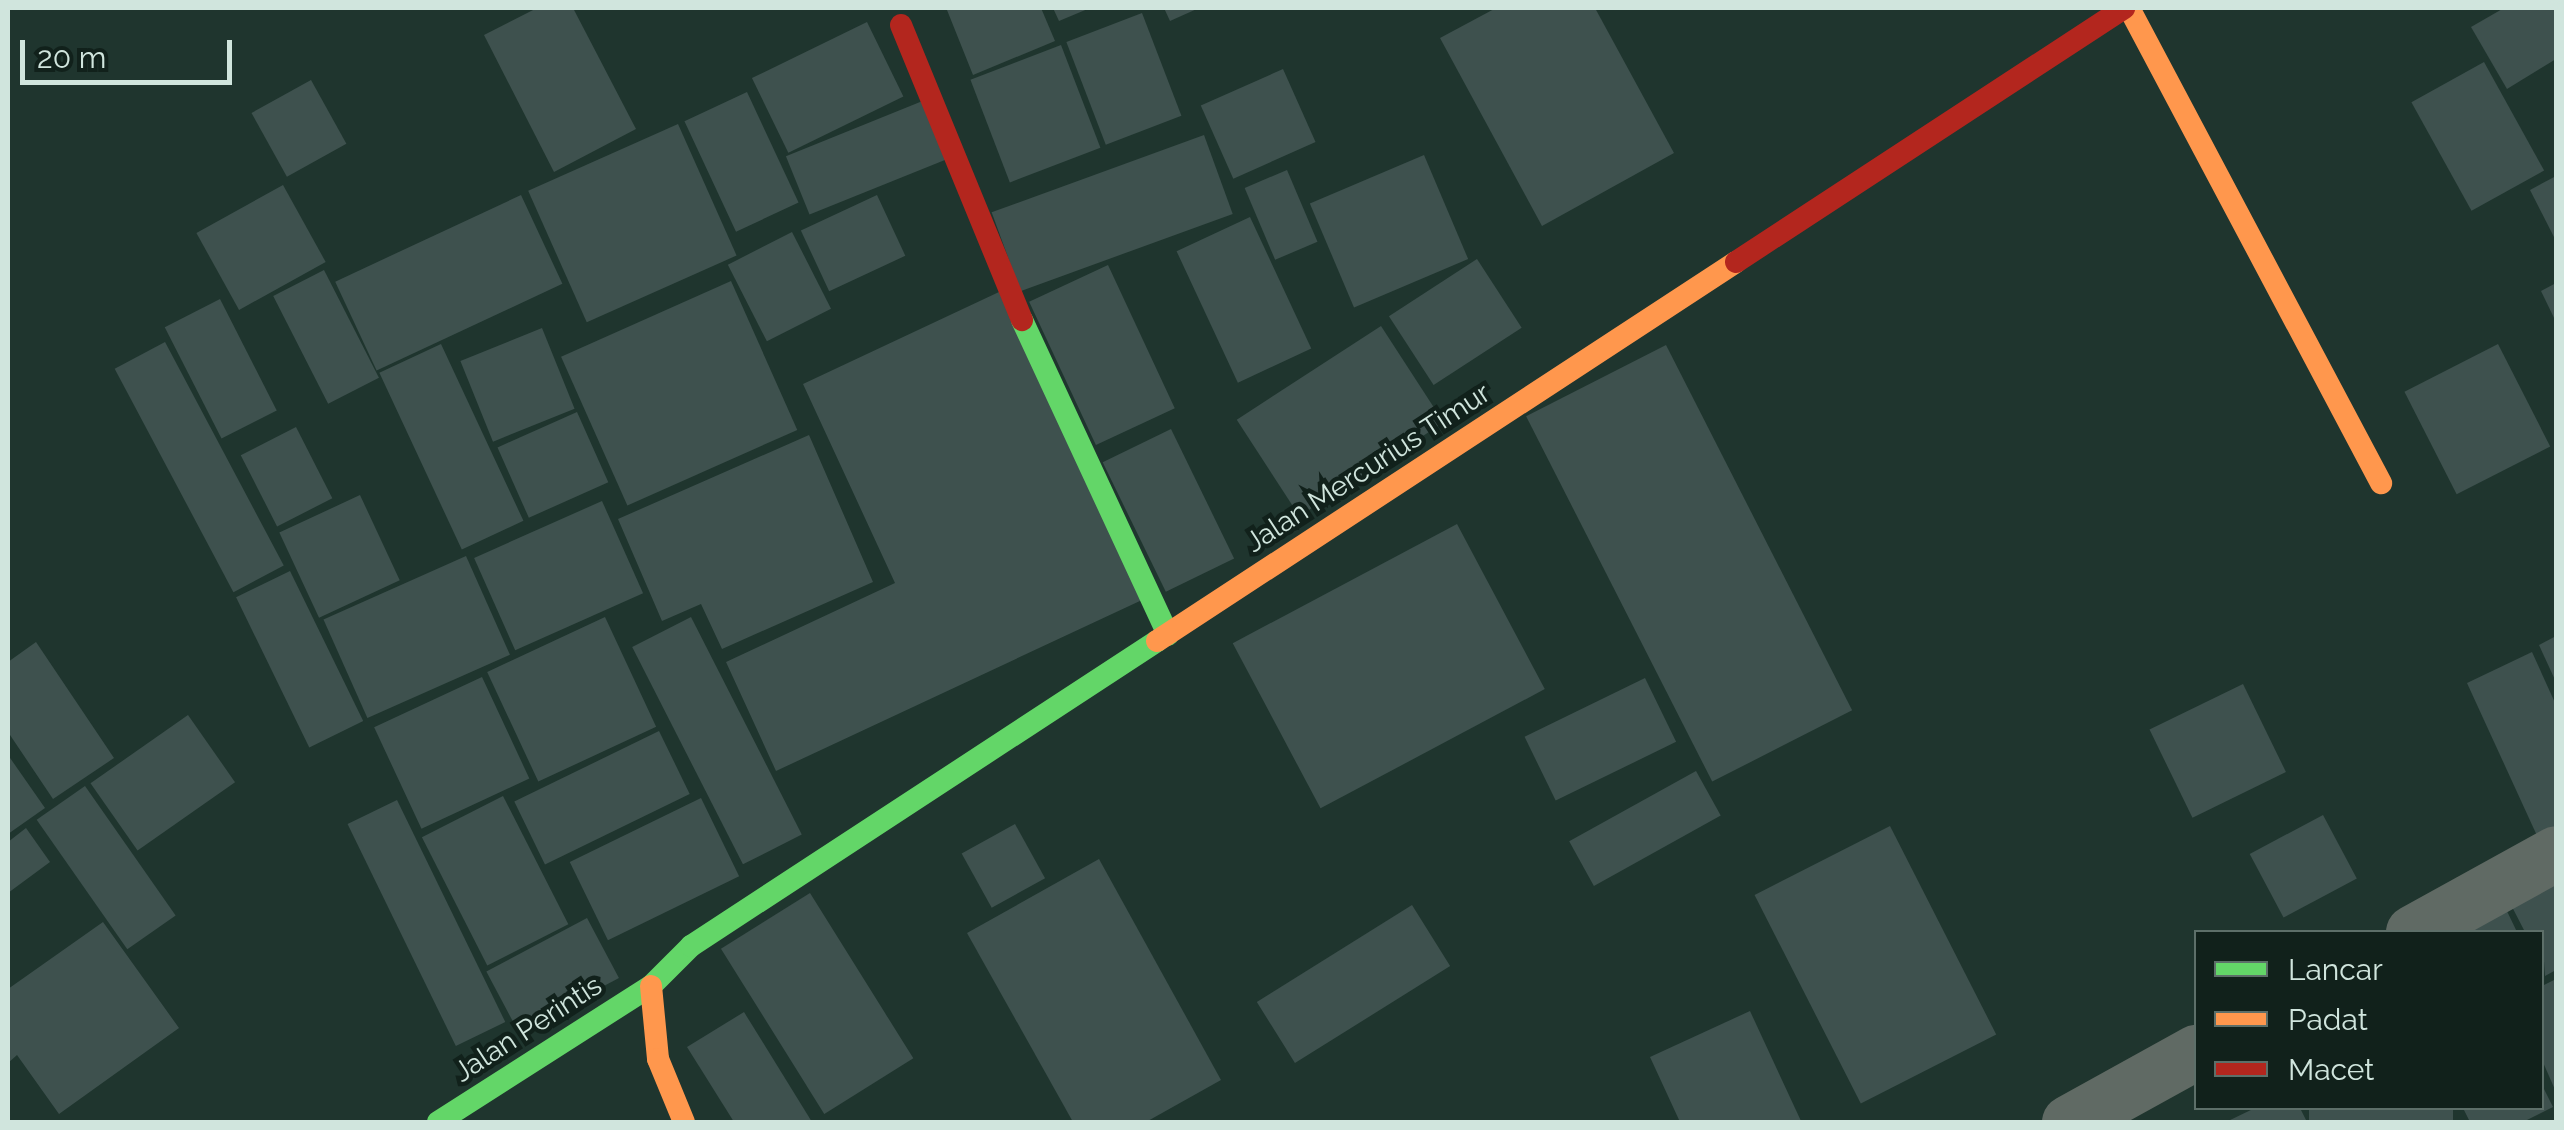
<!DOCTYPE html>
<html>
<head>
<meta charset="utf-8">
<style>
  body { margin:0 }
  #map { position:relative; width:2564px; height:1130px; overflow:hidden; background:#1f352e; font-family:Raleway,sans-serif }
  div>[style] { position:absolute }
  .building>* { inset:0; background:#3e514e; transform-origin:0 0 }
  .street>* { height:55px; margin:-27.5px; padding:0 27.5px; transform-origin:27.5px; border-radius:27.5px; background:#606a64 }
  .fast>* { height:22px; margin:-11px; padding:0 11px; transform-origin:11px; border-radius:11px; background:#63d668 }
  .slow>* { height:22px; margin:-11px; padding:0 11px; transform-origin:11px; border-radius:11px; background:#ff974d }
  .jam>* { height:22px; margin:-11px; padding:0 11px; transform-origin:11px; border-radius:11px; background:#b3261e }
  span { translate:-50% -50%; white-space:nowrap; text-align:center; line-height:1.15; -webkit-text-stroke:9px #11211b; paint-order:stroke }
  .street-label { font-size:28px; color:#d0e5dd }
  .frame { position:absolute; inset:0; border:10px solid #d0e5dd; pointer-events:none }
  .legend { position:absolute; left:2194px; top:930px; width:350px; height:180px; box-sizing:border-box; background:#11211b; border:2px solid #5d6f69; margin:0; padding:12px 18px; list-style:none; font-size:30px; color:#d0e5dd }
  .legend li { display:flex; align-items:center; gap:20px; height:50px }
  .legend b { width:50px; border:2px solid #5d6f69 }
  .scale { position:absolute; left:20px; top:40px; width:212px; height:45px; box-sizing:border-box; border:5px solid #d0e5dd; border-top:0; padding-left:12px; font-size:30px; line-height:35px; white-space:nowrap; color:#d0e5dd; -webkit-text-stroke:8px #11211b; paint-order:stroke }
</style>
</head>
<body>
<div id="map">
  <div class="building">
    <i style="clip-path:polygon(537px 8px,573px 8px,636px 129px,554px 172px,484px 35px)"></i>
    <i style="clip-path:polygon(1041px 8px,1055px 41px,973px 75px,947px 10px)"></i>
    <i style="clip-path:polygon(1053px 8px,1090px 8px,1059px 21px)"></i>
    <i style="clip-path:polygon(1164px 8px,1199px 8px,1170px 21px)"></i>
    <i style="clip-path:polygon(1496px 8px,1595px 8px,1674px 153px,1542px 226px,1440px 38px)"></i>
    <i style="clip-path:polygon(2504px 8px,2556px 8px,2556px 59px,2507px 89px,2471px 27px)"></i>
    <i style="left:1142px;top:13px;width:110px;height:81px;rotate:69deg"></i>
    <i style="left:867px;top:22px;width:83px;height:128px;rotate:64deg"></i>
    <i style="left:1061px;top:45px;width:110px;height:97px;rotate:69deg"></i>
    <i style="left:2484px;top:62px;width:124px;height:83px;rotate:61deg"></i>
    <i style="left:1283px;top:69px;width:80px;height:90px;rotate:66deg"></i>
    <i style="left:311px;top:80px;width:73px;height:68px;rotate:61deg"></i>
    <i style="left:747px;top:92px;width:122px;height:69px;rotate:65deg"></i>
    <i style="left:925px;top:100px;width:63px;height:150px;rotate:68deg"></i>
    <i style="left:678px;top:124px;width:144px;height:164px;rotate:66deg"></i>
    <i style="left:1204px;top:135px;width:84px;height:226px;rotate:70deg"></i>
    <i style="left:1424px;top:155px;width:113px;height:124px;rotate:67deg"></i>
    <i style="left:1287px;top:170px;width:78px;height:46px;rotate:67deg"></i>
    <i style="clip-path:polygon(2556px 176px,2556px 241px,2530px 190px)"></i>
    <i style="left:283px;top:185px;width:88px;height:99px;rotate:61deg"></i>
    <i style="left:521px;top:195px;width:98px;height:205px;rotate:65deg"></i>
    <i style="left:877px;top:195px;width:67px;height:84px;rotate:65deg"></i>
    <i style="left:1250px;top:217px;width:145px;height:81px;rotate:65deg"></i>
    <i style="left:792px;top:232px;width:86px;height:72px;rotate:63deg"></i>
    <i style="left:1477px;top:259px;width:82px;height:105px;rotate:57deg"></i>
    <i style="left:1108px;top:265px;width:158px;height:87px;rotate:65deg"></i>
    <i style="left:324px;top:270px;width:121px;height:57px;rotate:63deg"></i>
    <i style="left:731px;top:281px;width:163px;height:186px;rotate:66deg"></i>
    <i style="clip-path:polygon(2556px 283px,2556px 322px,2541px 291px)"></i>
    <i style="clip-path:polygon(999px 292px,1142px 600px,776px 771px,726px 662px,895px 583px,803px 384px)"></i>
    <i style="left:220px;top:299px;width:125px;height:62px;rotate:63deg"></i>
    <i style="left:1381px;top:326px;width:115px;height:172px;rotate:57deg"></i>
    <i style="left:542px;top:328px;width:87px;height:88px;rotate:68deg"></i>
    <i style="left:165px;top:342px;width:253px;height:57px;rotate:62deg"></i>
    <i style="left:441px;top:344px;width:195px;height:68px;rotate:65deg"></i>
    <i style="left:2498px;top:344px;width:115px;height:105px;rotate:63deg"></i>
    <i style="left:1666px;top:345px;width:410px;height:157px;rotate:63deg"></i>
    <i style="left:577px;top:412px;width:77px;height:87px;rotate:66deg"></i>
    <i style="left:296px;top:427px;width:80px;height:62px;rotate:63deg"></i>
    <i style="left:1171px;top:429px;width:144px;height:76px;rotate:64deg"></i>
    <i style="clip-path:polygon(809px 435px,873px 582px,722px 649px,701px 604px,662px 621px,618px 519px)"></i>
    <i style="left:360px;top:495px;width:94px;height:89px;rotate:65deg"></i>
    <i style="left:602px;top:501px;width:101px;height:140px;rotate:66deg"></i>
    <i style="left:1457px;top:524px;width:187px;height:254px;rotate:62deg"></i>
    <i style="left:466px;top:556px;width:108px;height:156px;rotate:66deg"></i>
    <i style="left:290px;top:571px;width:167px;height:60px;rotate:64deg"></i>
    <i style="left:605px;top:617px;width:121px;height:130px;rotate:65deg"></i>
    <i style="left:691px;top:617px;width:244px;height:66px;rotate:63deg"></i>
    <i style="clip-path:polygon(2556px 636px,2556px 682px,2539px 645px)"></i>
    <i style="clip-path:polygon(36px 642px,114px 758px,53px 799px,8px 732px,8px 662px)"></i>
    <i style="clip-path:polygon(2532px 652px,2556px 705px,2556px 832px,2539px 840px,2467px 683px)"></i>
    <i style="left:482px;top:677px;width:112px;height:119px;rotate:65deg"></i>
    <i style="left:1645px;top:678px;width:71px;height:134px;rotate:64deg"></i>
    <i style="left:2243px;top:684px;width:98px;height:104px;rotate:64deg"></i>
    <i style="left:188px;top:715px;width:82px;height:119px;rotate:55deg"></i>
    <i style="left:659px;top:731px;width:70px;height:161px;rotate:64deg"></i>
    <i style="clip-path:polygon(8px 755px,45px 808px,8px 834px)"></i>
    <i style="left:1696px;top:771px;width:51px;height:145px;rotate:61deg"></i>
    <i style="left:85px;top:786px;width:158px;height:59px;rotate:55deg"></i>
    <i style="left:503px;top:796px;width:144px;height:91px;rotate:63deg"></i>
    <i style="left:701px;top:798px;width:87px;height:146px;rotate:64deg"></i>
    <i style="left:397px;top:800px;width:247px;height:55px;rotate:64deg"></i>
    <i style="left:2323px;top:815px;width:72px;height:83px;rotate:62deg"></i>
    <i style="left:1015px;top:824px;width:62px;height:61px;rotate:61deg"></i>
    <i style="left:1890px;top:826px;width:234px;height:152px;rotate:63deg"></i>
    <i style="clip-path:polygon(26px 828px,50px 862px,8px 893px,8px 842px)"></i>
    <i style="clip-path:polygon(1099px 859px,1221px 1080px,1146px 1122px,1073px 1122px,967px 933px)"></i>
    <i style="clip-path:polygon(2556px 878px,2556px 970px,2545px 976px,2542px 932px,2525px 932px,2509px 901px)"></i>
    <i style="left:810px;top:893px;width:195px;height:105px;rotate:58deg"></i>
    <i style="left:1412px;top:905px;width:72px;height:183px;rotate:58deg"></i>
    <i style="clip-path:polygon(2505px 907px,2517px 932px,2452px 932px)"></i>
    <i style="left:587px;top:918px;width:68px;height:114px;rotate:62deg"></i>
    <i style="clip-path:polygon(103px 922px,179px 1028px,59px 1114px,17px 1055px,8px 1063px,8px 989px)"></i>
    <i style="clip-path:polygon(2556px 979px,2556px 1092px,2542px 1060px,2542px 986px)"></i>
    <i style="clip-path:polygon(1750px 1011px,1801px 1121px,1680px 1122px,1650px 1057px)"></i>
    <i style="clip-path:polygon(744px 1012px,812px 1122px,734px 1122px,687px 1047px)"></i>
    <i style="clip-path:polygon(2542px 1085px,2553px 1107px,2523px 1122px,2470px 1122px,2463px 1108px,2542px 1108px)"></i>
    <i style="clip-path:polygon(2255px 1108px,2300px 1108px,2307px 1122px,2226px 1122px)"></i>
    <i style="left:2309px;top:1108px;width:144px;height:16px"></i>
  </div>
  <div class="street">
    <i style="left:2413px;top:932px;width:163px;rotate:-28.9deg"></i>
    <i style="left:2069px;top:1122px;width:145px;rotate:-28.9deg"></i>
  </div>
  <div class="fast">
    <i style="left:1022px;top:320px;width:347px;rotate:65.1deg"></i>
    <i style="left:438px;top:1122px;width:253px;rotate:-32.6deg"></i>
    <i style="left:651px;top:986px;width:57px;rotate:-45deg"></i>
    <i style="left:691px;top:946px;width:557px;rotate:-33.21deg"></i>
  </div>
  <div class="slow">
    <i style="left:2129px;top:8px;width:538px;rotate:62.05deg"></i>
    <i style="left:1157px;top:641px;width:692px;rotate:-33.21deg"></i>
    <i style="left:651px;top:986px;width:73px;rotate:84.5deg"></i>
    <i style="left:658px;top:1059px;width:68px;rotate:67.6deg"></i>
  </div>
  <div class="jam">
    <i style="left:901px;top:25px;width:319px;rotate:67.7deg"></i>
    <i style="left:1736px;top:262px;width:464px;rotate:-33.2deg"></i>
  </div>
  <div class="street-label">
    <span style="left:1368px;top:468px;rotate:-33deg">Jalan Mercurius Timur</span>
    <span style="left:528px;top:1029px;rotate:-33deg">Jalan Perintis</span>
  </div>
  <div class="frame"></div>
  <ul class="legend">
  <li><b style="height:12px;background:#63d668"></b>Lancar</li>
  <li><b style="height:12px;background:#ff974d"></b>Padat</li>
  <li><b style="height:12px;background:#b3261e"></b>Macet</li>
  </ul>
  <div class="scale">20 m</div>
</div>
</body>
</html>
